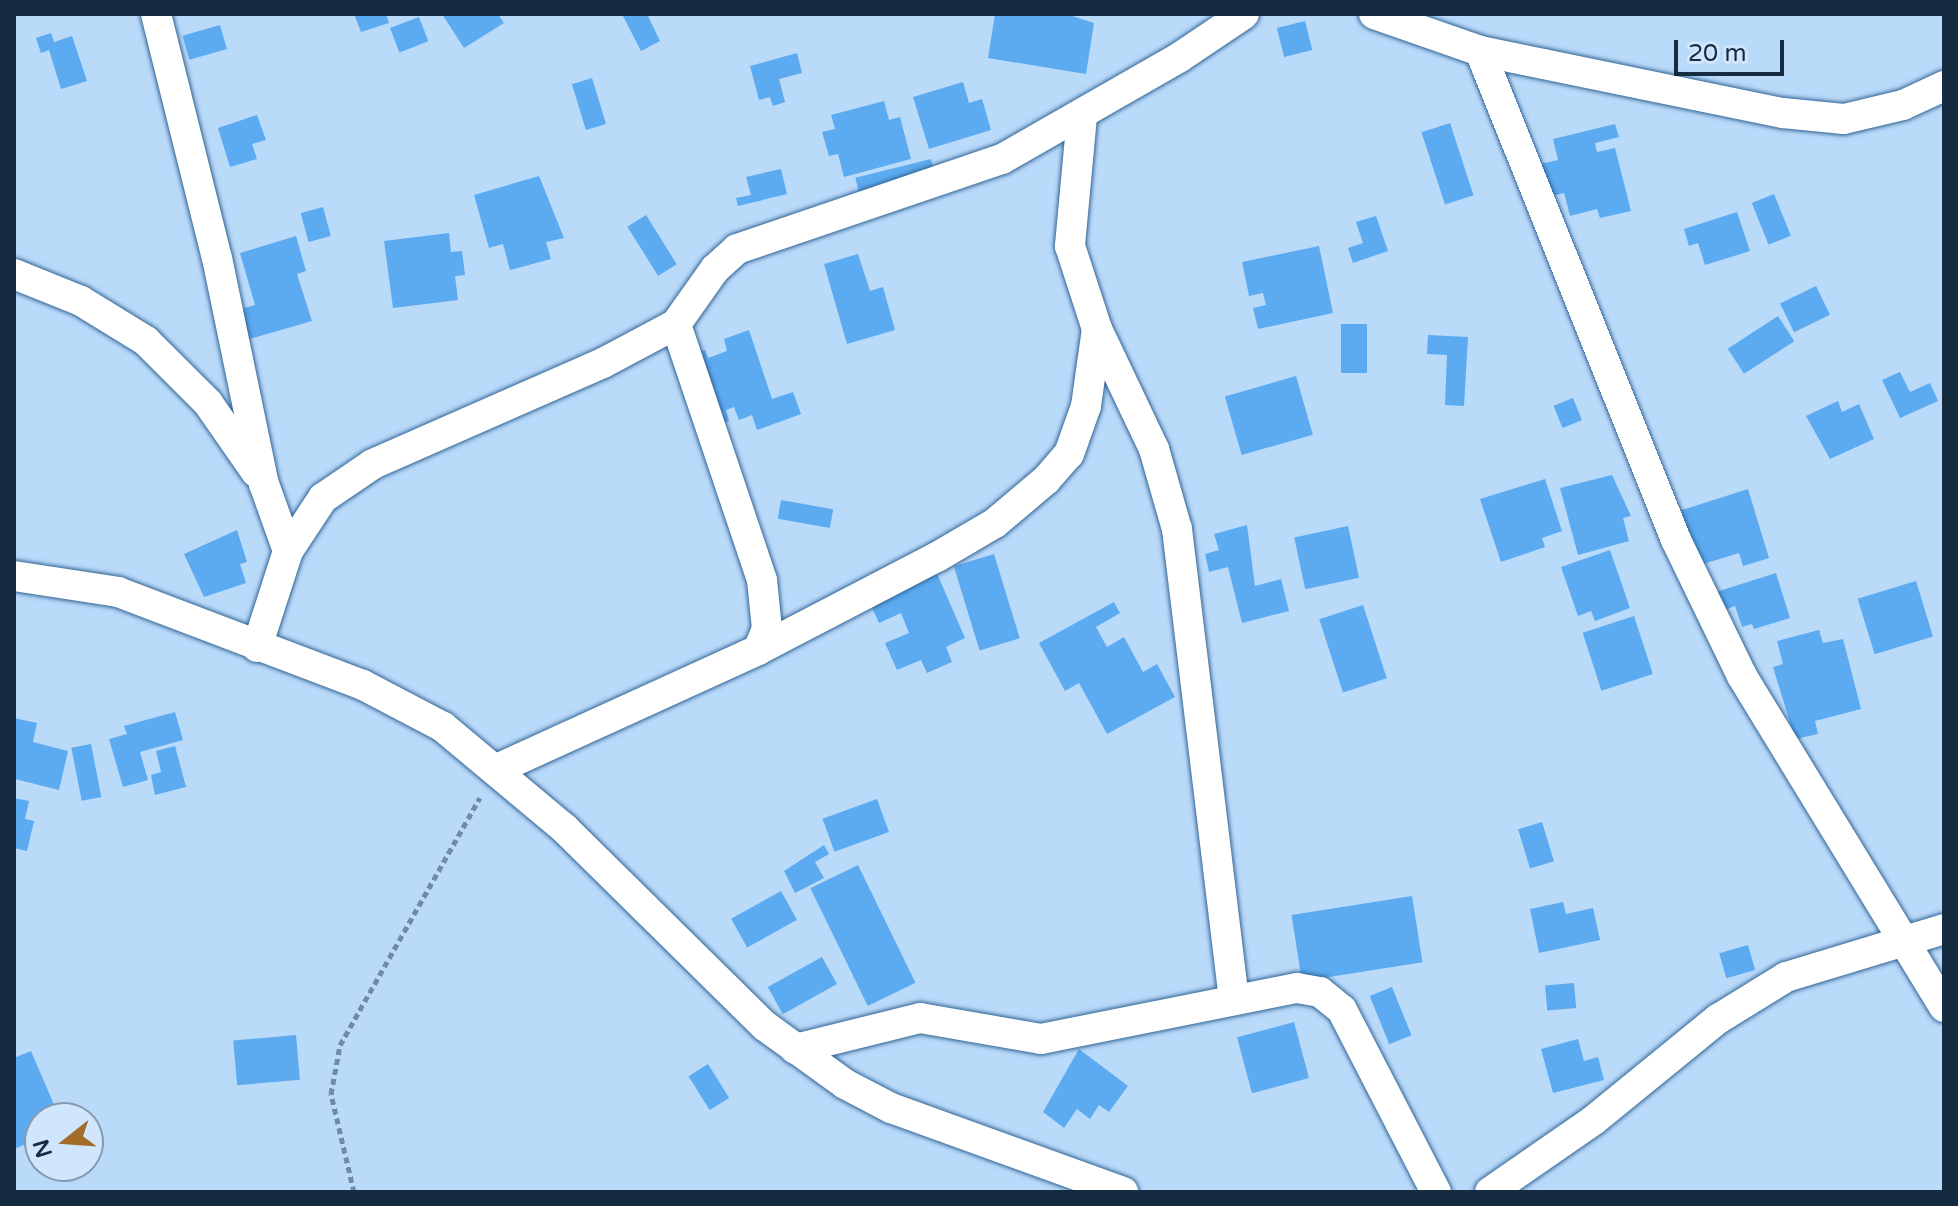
<!DOCTYPE html>
<html>
<head>
<meta charset="utf-8">
<style>
  body { margin:0 }
  #map { position:relative; width:1958px; height:1206px; overflow:hidden; background:#badafa; font-family:"Varela Round",sans-serif }
  div>[style] { position:absolute }
  .building>* { inset:0; background:#5caaf0; transform-origin:0 0 }
  .path>* { height:5px; margin-top:-2.5px; transform-origin:0; background:repeating-linear-gradient(90deg,#708ba6 0 6px,transparent 0 10px) }
  .roads { filter:drop-shadow(0 0 2px #316595) drop-shadow(0 0 2px #316595) }
  .minor>* { height:30px; margin:-15px; padding:0 15px; transform-origin:15px; border-radius:15px; background:#fff }
  span { translate:-50% -50%; white-space:nowrap; text-align:center; line-height:1.15; -webkit-text-stroke:8px #d0e6fc; paint-order:stroke }
  .frame { position:absolute; inset:0; border:16px solid #152b40; pointer-events:none }
  .north { position:absolute; left:24px; top:1102px; width:80px; height:80px; box-sizing:border-box; background:#d0e6fc; border:2px solid #859bb1; border-radius:50%; rotate:253deg; font-size:22px; font-weight:700; line-height:32px; text-align:center; color:#152b40 }
  .north::after { content:''; display:block; margin:auto; width:28px; height:36px; background:#a36c28; clip-path:polygon(50% 0,100% 100%,50% 72%,0 100%) }
  .scale { position:absolute; left:1674px; top:40px; width:110px; height:36px; box-sizing:border-box; border:4px solid #152b40; border-top:0; padding-left:10px; font-size:24px; line-height:28px; white-space:nowrap; color:#152b40; -webkit-text-stroke:6px #d0e6fc; paint-order:stroke }
</style>
</head>
<body>
<div id="map">
  <div class="building">
    <i style="clip-path:polygon(354px 14px,386px 14px,389px 23px,361px 32px)"></i>
    <i style="clip-path:polygon(442px 14px,498px 14px,504px 23px,464px 48px)"></i>
    <i style="clip-path:polygon(647px 14px,660px 41px,641px 51px,623px 16px)"></i>
    <i style="clip-path:polygon(995px 14px,1066px 14px,1094px 23px,1086px 74px,988px 58px)"></i>
    <i style="left:419px;top:17px;width:26px;height:31px;rotate:69deg"></i>
    <i style="left:1305px;top:21px;width:30px;height:29px;rotate:76deg"></i>
    <i style="left:220px;top:25px;width:25px;height:39px;rotate:74deg"></i>
    <i style="clip-path:polygon(51px 33px,54px 42px,72px 36px,87px 81px,61px 89px,49px 50px,41px 53px,36px 38px)"></i>
    <i style="clip-path:polygon(797px 53px,802px 73px,779px 79px,785px 102px,773px 106px,770px 97px,759px 100px,750px 66px)"></i>
    <i style="left:592px;top:78px;width:48px;height:21px;rotate:73deg"></i>
    <i style="clip-path:polygon(963px 82px,969px 103px,982px 99px,991px 130px,929px 149px,913px 97px)"></i>
    <i style="clip-path:polygon(884px 101px,889px 120px,900px 117px,911px 159px,844px 177px,838px 154px,829px 156px,822px 132px,835px 129px,831px 115px)"></i>
    <i style="clip-path:polygon(257px 115px,266px 140px,252px 144px,257px 159px,230px 167px,218px 128px)"></i>
    <i style="left:1450px;top:123px;width:76px;height:30px;rotate:72deg"></i>
    <i style="clip-path:polygon(1615px 124px,1619px 137px,1595px 143px,1597px 152px,1615px 148px,1631px 211px,1600px 218px,1597px 209px,1570px 216px,1564px 193px,1544px 198px,1536px 165px,1558px 160px,1553px 139px)"></i>
    <i style="left:931px;top:159px;width:21px;height:78px;rotate:76deg"></i>
    <i style="clip-path:polygon(781px 169px,787px 194px,738px 206px,736px 198px,751px 195px,746px 177px)"></i>
    <i style="clip-path:polygon(539px 176px,564px 238px,546px 242px,551px 259px,510px 270px,503px 244px,489px 248px,474px 195px)"></i>
    <i style="left:1774px;top:194px;width:45px;height:24px;rotate:68deg"></i>
    <i style="left:323px;top:207px;width:30px;height:23px;rotate:75deg"></i>
    <i style="clip-path:polygon(1737px 212px,1750px 251px,1705px 265px,1698px 243px,1689px 246px,1684px 229px)"></i>
    <i style="left:646px;top:215px;width:58px;height:22px;rotate:58deg"></i>
    <i style="clip-path:polygon(1376px 216px,1388px 251px,1353px 263px,1348px 248px,1363px 243px,1356px 222px)"></i>
    <i style="clip-path:polygon(449px 233px,451px 252px,462px 251px,465px 275px,455px 276px,458px 300px,393px 308px,384px 241px)"></i>
    <i style="clip-path:polygon(296px 236px,306px 271px,297px 274px,312px 321px,246px 340px,237px 310px,255px 305px,240px 253px)"></i>
    <i style="clip-path:polygon(1319px 246px,1333px 313px,1258px 329px,1253px 308px,1266px 305px,1263px 293px,1249px 296px,1242px 262px)"></i>
    <i style="clip-path:polygon(858px 254px,870px 291px,883px 287px,895px 330px,847px 344px,824px 264px)"></i>
    <i style="left:1816px;top:286px;width:32px;height:40px;rotate:64deg"></i>
    <i style="left:1778px;top:316px;width:30px;height:60px;rotate:57deg"></i>
    <i style="left:1341px;top:324px;width:26px;height:49px"></i>
    <i style="clip-path:polygon(749px 330px,772px 399px,793px 392px,801px 414px,757px 430px,752px 415px,739px 420px,734px 407px,726px 410px,729px 421px,718px 425px,693px 354px,705px 350px,708px 358px,727px 351px,724px 339px)"></i>
    <i style="clip-path:polygon(1428px 335px,1468px 337px,1464px 406px,1445px 405px,1447px 355px,1427px 354px)"></i>
    <i style="clip-path:polygon(1900px 372px,1910px 392px,1930px 383px,1938px 401px,1900px 418px,1882px 380px)"></i>
    <i style="left:1296px;top:376px;width:61px;height:74px;rotate:74deg"></i>
    <i style="left:1573px;top:398px;width:24px;height:21px;rotate:68deg"></i>
    <i style="clip-path:polygon(1838px 401px,1842px 412px,1859px 404px,1874px 439px,1830px 459px,1806px 416px)"></i>
    <i style="clip-path:polygon(1612px 475px,1631px 516px,1623px 518px,1629px 541px,1578px 555px,1560px 488px)"></i>
    <i style="clip-path:polygon(1545px 479px,1562px 531px,1542px 538px,1545px 547px,1501px 562px,1480px 499px)"></i>
    <i style="clip-path:polygon(1748px 489px,1769px 558px,1743px 566px,1739px 553px,1697px 566px,1679px 511px)"></i>
    <i style="left:781px;top:500px;width:53px;height:19px;rotate:10deg"></i>
    <i style="clip-path:polygon(1247px 525px,1255px 586px,1281px 579px,1289px 611px,1242px 623px,1228px 567px,1209px 572px,1205px 554px,1219px 550px,1214px 534px)"></i>
    <i style="left:1348px;top:526px;width:53px;height:55px;rotate:78deg"></i>
    <i style="clip-path:polygon(237px 530px,247px 562px,240px 564px,246px 583px,204px 597px,184px 554px)"></i>
    <i style="clip-path:polygon(1610px 550px,1630px 608px,1595px 621px,1591px 611px,1578px 616px,1561px 567px)"></i>
    <i style="left:994px;top:554px;width:88px;height:42px;rotate:73deg"></i>
    <i style="clip-path:polygon(935px 569px,965px 638px,946px 647px,952px 662px,927px 673px,921px 660px,897px 670px,885px 643px,909px 633px,901px 613px,879px 623px,868px 599px)"></i>
    <i style="clip-path:polygon(1776px 573px,1790px 618px,1754px 629px,1752px 624px,1742px 627px,1735px 606px,1719px 612px,1713px 593px)"></i>
    <i style="left:1916px;top:581px;width:58px;height:61px;rotate:73deg"></i>
    <i style="clip-path:polygon(1114px 602px,1120px 613px,1096px 627px,1107px 647px,1124px 637px,1143px 672px,1157px 664px,1175px 697px,1107px 734px,1079px 683px,1065px 691px,1039px 643px)"></i>
    <i style="left:1363px;top:605px;width:77px;height:46px;rotate:72deg"></i>
    <i style="left:1634px;top:616px;width:61px;height:54px;rotate:72deg"></i>
    <i style="clip-path:polygon(1819px 630px,1823px 643px,1843px 639px,1861px 709px,1815px 721px,1818px 734px,1795px 739px,1773px 667px,1783px 664px,1777px 641px)"></i>
    <i style="clip-path:polygon(175px 712px,183px 740px,140px 752px,148px 780px,123px 787px,109px 739px,127px 734px,124px 726px)"></i>
    <i style="clip-path:polygon(14px 718px,37px 723px,33px 742px,68px 751px,59px 790px,15px 779px)"></i>
    <i style="left:91px;top:744px;width:54px;height:20px;rotate:79deg"></i>
    <i style="clip-path:polygon(175px 746px,186px 787px,155px 795px,151px 775px,161px 772px,156px 751px)"></i>
    <i style="clip-path:polygon(14px 798px,29px 801px,25px 819px,34px 821px,27px 851px,14px 848px)"></i>
    <i style="left:877px;top:799px;width:35px;height:58px;rotate:70deg"></i>
    <i style="left:1542px;top:822px;width:41px;height:25px;rotate:73deg"></i>
    <i style="clip-path:polygon(824px 845px,829px 854px,815px 862px,824px 878px,795px 893px,784px 871px)"></i>
    <i style="left:858px;top:865px;width:131px;height:53px;rotate:64deg"></i>
    <i style="left:781px;top:891px;width:33px;height:57px;rotate:61deg"></i>
    <i style="left:1412px;top:896px;width:67px;height:122px;rotate:81deg"></i>
    <i style="clip-path:polygon(1563px 902px,1566px 914px,1593px 908px,1600px 940px,1539px 953px,1530px 909px)"></i>
    <i style="left:1748px;top:945px;width:26px;height:30px;rotate:74deg"></i>
    <i style="left:822px;top:957px;width:31px;height:62px;rotate:61deg"></i>
    <i style="left:1574px;top:983px;width:25px;height:29px;rotate:85deg"></i>
    <i style="left:1392px;top:987px;width:52px;height:24px;rotate:68deg"></i>
    <i style="left:1294px;top:1022px;width:58px;height:59px;rotate:75deg"></i>
    <i style="left:296px;top:1035px;width:45px;height:63px;rotate:85deg"></i>
    <i style="clip-path:polygon(1578px 1039px,1584px 1061px,1598px 1057px,1604px 1080px,1553px 1093px,1541px 1049px)"></i>
    <i style="clip-path:polygon(1079px 1049px,1128px 1086px,1109px 1112px,1099px 1105px,1090px 1119px,1077px 1109px,1064px 1128px,1043px 1112px)"></i>
    <i style="clip-path:polygon(31px 1051px,58px 1114px,72px 1108px,77px 1118px,40px 1118px,40px 1138px,14px 1149px,14px 1058px)"></i>
    <i style="left:708px;top:1064px;width:40px;height:23px;rotate:58deg"></i>
  </div>
  <div class="path">
    <i style="left:354px;top:1192px;width:101px;rotate:-103.2deg"></i>
    <i style="left:331px;top:1094px;width:50px;rotate:-79.6deg"></i>
    <i style="left:340px;top:1045px;width:284px;rotate:-60.5deg"></i>
  </div>
  <div class="roads">
    <div class="minor">
      <i style="left:156px;top:14px;width:252px;rotate:76deg"></i>
      <i style="left:217px;top:258px;width:231px;rotate:78.3deg"></i>
      <i style="left:264px;top:484px;width:71px;rotate:70.3deg"></i>
      <i style="left:1374px;top:14px;width:112px;rotate:19.2deg"></i>
      <i style="left:1480px;top:51px;width:309px;rotate:11.6deg"></i>
      <i style="left:1783px;top:113px;width:61px;rotate:5.6deg"></i>
      <i style="left:1844px;top:119px;width:61px;rotate:-13.3deg"></i>
      <i style="left:1903px;top:105px;width:45px;rotate:-24.9deg"></i>
      <i style="left:1480px;top:51px;width:527px;rotate:68.16deg"></i>
      <i style="left:1676px;top:540px;width:151px;rotate:64.1deg"></i>
      <i style="left:1742px;top:676px;width:388px;rotate:58.6deg"></i>
      <i style="left:1082px;top:116px;width:131px;rotate:95.3deg"></i>
      <i style="left:1070px;top:246px;width:87px;rotate:72deg"></i>
      <i style="left:1097px;top:329px;width:133px;rotate:64.6deg"></i>
      <i style="left:1154px;top:449px;width:83px;rotate:74deg"></i>
      <i style="left:1177px;top:529px;width:474px;rotate:83.1deg"></i>
      <i style="left:14px;top:274px;width:72px;rotate:21.9deg"></i>
      <i style="left:81px;top:301px;width:76px;rotate:31.6deg"></i>
      <i style="left:146px;top:341px;width:88px;rotate:45deg"></i>
      <i style="left:208px;top:403px;width:84px;rotate:55.2deg"></i>
      <i style="left:14px;top:576px;width:105px;rotate:8.7deg"></i>
      <i style="left:118px;top:592px;width:262px;rotate:20.8deg"></i>
      <i style="left:363px;top:685px;width:90px;rotate:27.7deg"></i>
      <i style="left:443px;top:727px;width:159px;rotate:39.9deg"></i>
      <i style="left:565px;top:829px;width:281px;rotate:44.6deg"></i>
      <i style="left:765px;top:1026px;width:99px;rotate:35.9deg"></i>
      <i style="left:845px;top:1084px;width:52px;rotate:27.6deg"></i>
      <i style="left:891px;top:1108px;width:247px;rotate:19.9deg"></i>
      <i style="left:257px;top:647px;width:101px;rotate:-72.1deg"></i>
      <i style="left:288px;top:551px;width:64px;rotate:-56.6deg"></i>
      <i style="left:323px;top:498px;width:60px;rotate:-34.2deg"></i>
      <i style="left:373px;top:464px;width:251px;rotate:-23.7deg"></i>
      <i style="left:603px;top:363px;width:83px;rotate:-28.1deg"></i>
      <i style="left:676px;top:324px;width:67px;rotate:-54.7deg"></i>
      <i style="left:715px;top:269px;width:30px;rotate:-42deg"></i>
      <i style="left:737px;top:249px;width:280px;rotate:-18.8deg"></i>
      <i style="left:1002px;top:159px;width:205px;rotate:-29.8deg"></i>
      <i style="left:1180px;top:57px;width:77px;rotate:-33.9deg"></i>
      <i style="left:758px;top:650px;width:202px;rotate:-27.5deg"></i>
      <i style="left:937px;top:557px;width:67px;rotate:-30.4deg"></i>
      <i style="left:995px;top:523px;width:67px;rotate:-40.1deg"></i>
      <i style="left:1046px;top:480px;width:35px;rotate:-49deg"></i>
      <i style="left:1069px;top:454px;width:51px;rotate:-70.5deg"></i>
      <i style="left:1086px;top:406px;width:78px;rotate:-81.9deg"></i>
      <i style="left:497px;top:769px;width:287px;rotate:-24.5deg"></i>
      <i style="left:758px;top:650px;width:23px;rotate:-67deg"></i>
      <i style="left:767px;top:629px;width:49px;rotate:-95.8deg"></i>
      <i style="left:762px;top:580px;width:270px;rotate:-108.6deg"></i>
      <i style="left:795px;top:1049px;width:129px;rotate:-13.9deg"></i>
      <i style="left:920px;top:1018px;width:123px;rotate:9.8deg"></i>
      <i style="left:1041px;top:1039px;width:261px;rotate:-11.3deg"></i>
      <i style="left:1297px;top:988px;width:23px;rotate:10deg"></i>
      <i style="left:1320px;top:992px;width:28px;rotate:39deg"></i>
      <i style="left:1342px;top:1010px;width:205px;rotate:62.7deg"></i>
      <i style="left:1490px;top:1192px;width:126px;rotate:-34.7deg"></i>
      <i style="left:1594px;top:1120px;width:160px;rotate:-39.2deg"></i>
      <i style="left:1718px;top:1019px;width:80px;rotate:-31.7deg"></i>
      <i style="left:1786px;top:977px;width:165px;rotate:-16.9deg"></i>
    </div>
  </div>
  <div class="frame"></div>
  <div class="north">N</div>
  <div class="scale">20 m</div>
</div>
</body>
</html>
